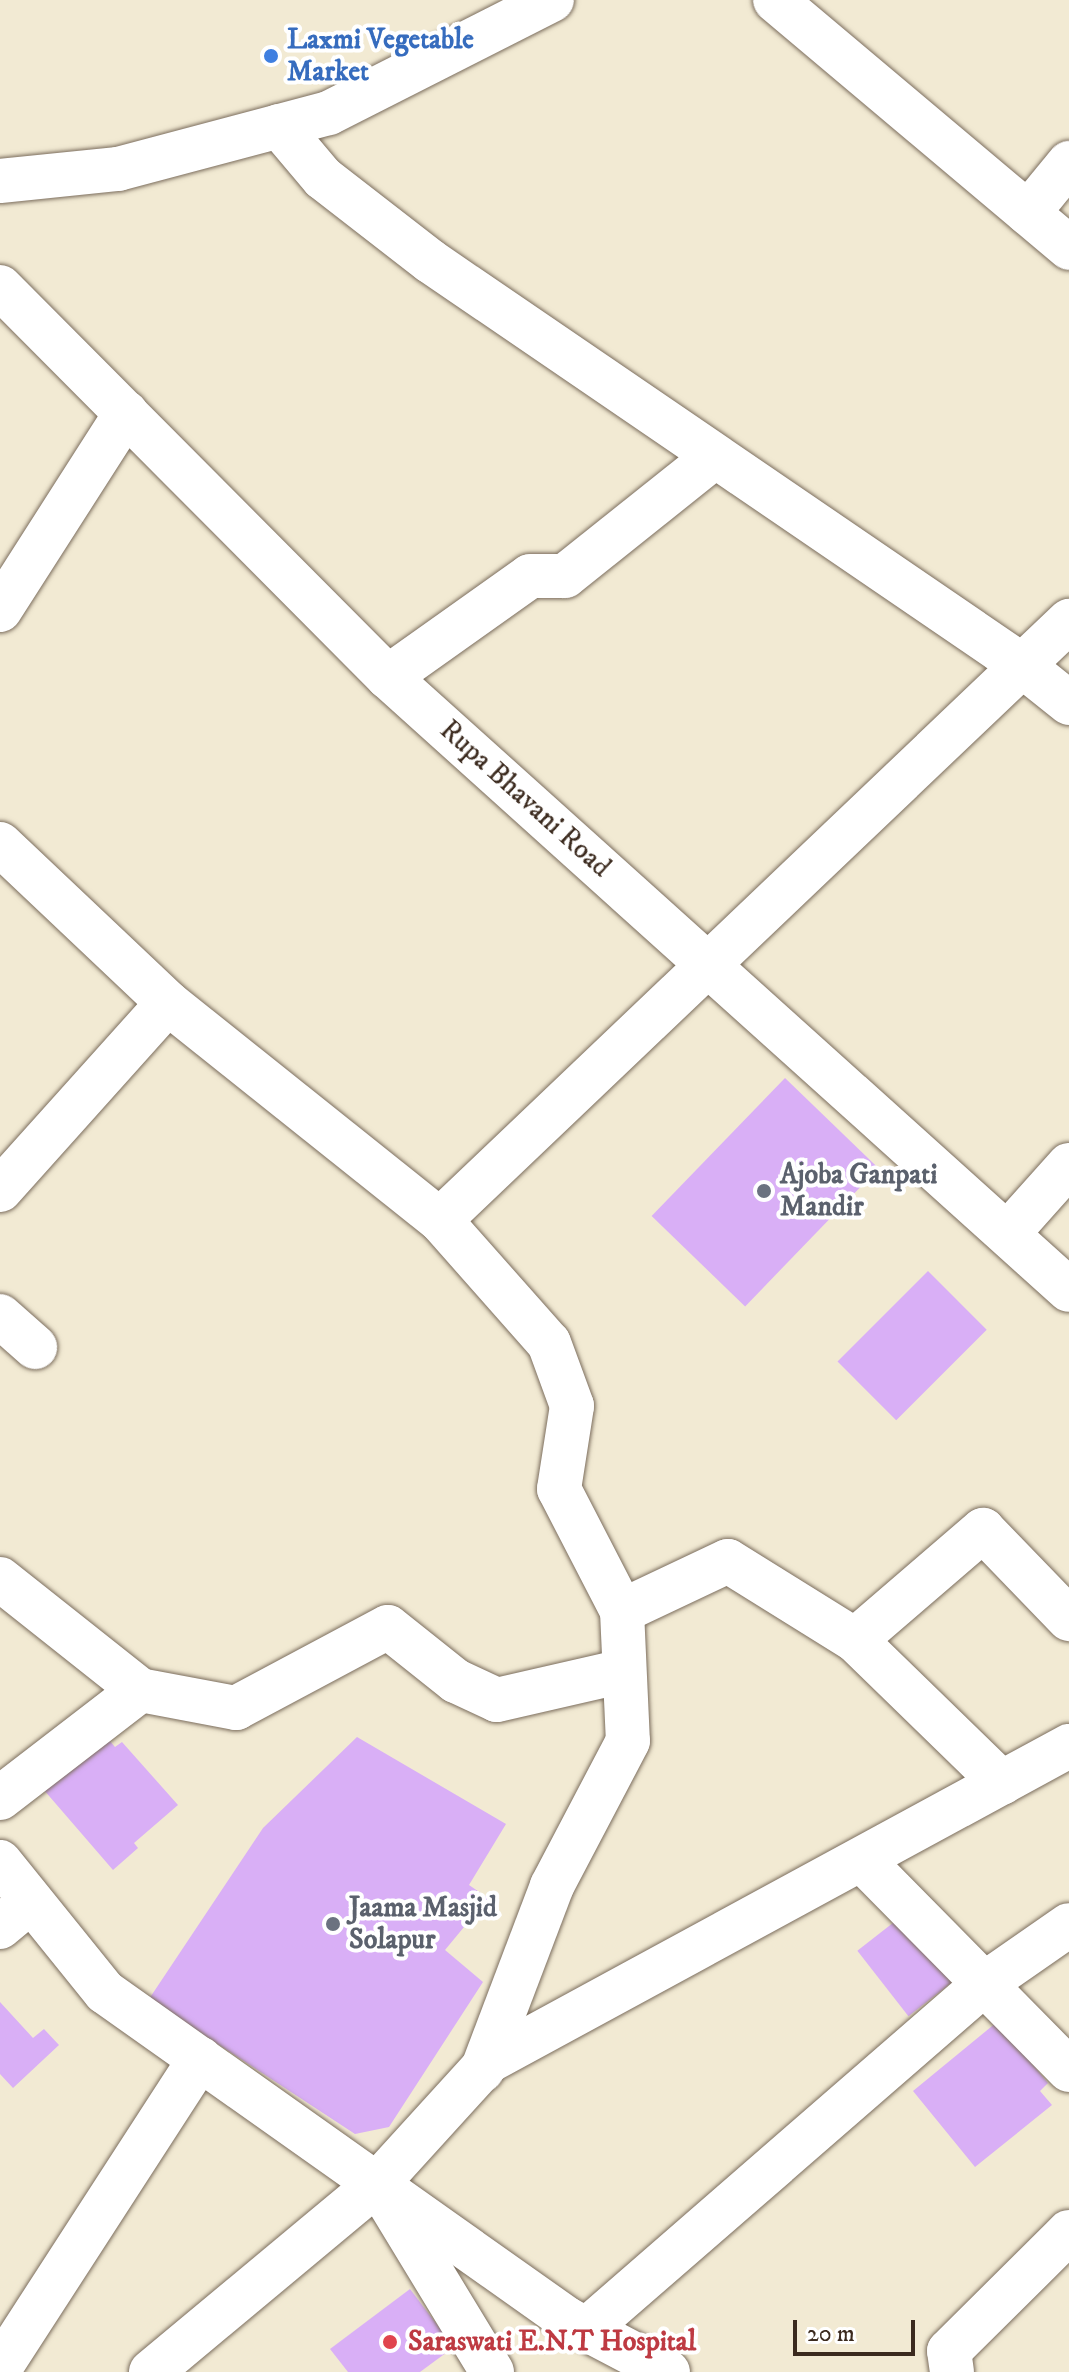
<!DOCTYPE html>
<html>
<head>
<meta charset="utf-8">
<style>
  body { margin:0 }
  #map { position:relative; width:1069px; height:2372px; overflow:hidden; background:#f2ead3; font-family:"IM FELL DW Pica",serif }
  div>[style] { position:absolute }
  .building>* { inset:0; background:#d9aff6; transform-origin:0 0 }
  .roads { filter:drop-shadow(0 0 2px #7b6d5d) drop-shadow(0 0 2px #7b6d5d) }
  .minor>* { height:44px; margin:-22px; padding:0 22px; transform-origin:22px; border-radius:22px; background:#fff }
  .dots>* { width:22px; height:22px; translate:-50% -50%; box-sizing:border-box; border:4px solid #fff; border-radius:50% }
  span { translate:-50% -50%; white-space:nowrap; text-align:center; line-height:1.15; -webkit-text-stroke:8px #fff; paint-order:stroke }
  .shop-label { font-size:28px; color:#366cbe; font-weight:700 }
  .left { translate:0 -50%; text-align:left }
  .street-label { font-size:28px; color:#3b2a1e }
  .worship-label { font-size:28px; color:#5b616d; font-weight:700 }
  .health-label { font-size:28px; color:#be3a42; font-weight:700 }
  .scale { position:absolute; left:793px; top:2320px; width:122px; height:36px; box-sizing:border-box; border:4px solid #3b2a1e; border-top:0; padding-left:10px; font-size:24px; line-height:28px; white-space:nowrap; color:#3b2a1e; -webkit-text-stroke:6px #fff; paint-order:stroke }
</style>
</head>
<body>
<div id="map">
  <div class="building">
    <i style="left:785px;top:1078px;width:130px;height:192px;rotate:44deg"></i>
    <i style="left:928px;top:1271px;width:83px;height:128px;rotate:45deg"></i>
    <i style="clip-path:polygon(98px 1727px,115px 1747px,122px 1742px,178px 1805px,134px 1843px,138px 1848px,113px 1870px,37px 1782px)"></i>
    <i style="clip-path:polygon(357px 1737px,506px 1824px,469px 1885px,488px 1898px,445px 1950px,483px 1982px,389px 2127px,355px 2134px,149px 1999px,263px 1828px)"></i>
    <i style="left:907px;top:1912px;width:83px;height:63px;rotate:52deg"></i>
    <i style="clip-path:polygon(0 2002px,33px 2038px,44px 2029px,59px 2045px,13px 2088px,0 2074px)"></i>
    <i style="clip-path:polygon(997px 2022px,1048px 2083px,1040px 2091px,1052px 2105px,975px 2167px,913px 2091px)"></i>
    <i style="clip-path:polygon(410px 2289px,454px 2347px,420px 2372px,348px 2372px,330px 2349px)"></i>
  </div>
  <div class="roads">
    <div class="minor">
      <i style="left:775px;top:0;width:385px;rotate:40.1deg"></i>
      <i style="left:279px;top:126px;width:68px;rotate:49.8deg"></i>
      <i style="left:323px;top:178px;width:135px;rotate:37.8deg"></i>
      <i style="left:430px;top:261px;width:718px;rotate:34.33deg"></i>
      <i style="left:1023px;top:666px;width:59px;rotate:38.8deg"></i>
      <i style="left:0;top:181px;width:119px;rotate:-5.8deg"></i>
      <i style="left:118px;top:169px;width:218px;rotate:-14.9deg"></i>
      <i style="left:329px;top:113px;width:250px;rotate:-26.9deg"></i>
      <i style="left:1028px;top:213px;width:65px;rotate:-50.6deg"></i>
      <i style="left:0;top:287px;width:550px;rotate:45.15deg"></i>
      <i style="left:388px;top:677px;width:916px;rotate:41.99deg"></i>
      <i style="left:0;top:610px;width:234px;rotate:-57.4deg"></i>
      <i style="left:388px;top:677px;width:174px;rotate:-35.4deg"></i>
      <i style="left:530px;top:576px;width:35px"></i>
      <i style="left:565px;top:576px;width:189px;rotate:-38.6deg"></i>
      <i style="left:0;top:844px;width:231px;rotate:43.4deg"></i>
      <i style="left:0;top:1190px;width:251px;rotate:-48.1deg"></i>
      <i style="left:168px;top:1003px;width:348px;rotate:38.6deg"></i>
      <i style="left:440px;top:1220px;width:164px;rotate:48.5deg"></i>
      <i style="left:549px;top:1343px;width:67px;rotate:69.9deg"></i>
      <i style="left:572px;top:1406px;width:84px;rotate:98.9deg"></i>
      <i style="left:559px;top:1489px;width:137px;rotate:62.7deg"></i>
      <i style="left:622px;top:1611px;width:130px;rotate:87.4deg"></i>
      <i style="left:628px;top:1741px;width:164px;rotate:117.7deg"></i>
      <i style="left:552px;top:1886px;width:197px;rotate:110.8deg"></i>
      <i style="left:440px;top:1220px;width:869px;rotate:-43.6deg"></i>
      <i style="left:1009px;top:1232px;width:90px;rotate:-48.2deg"></i>
      <i style="left:0;top:1316px;width:47px;rotate:41.5deg"></i>
      <i style="left:0;top:1579px;width:179px;rotate:38.4deg"></i>
      <i style="left:622px;top:1611px;width:117px;rotate:-25.3deg"></i>
      <i style="left:728px;top:1561px;width:150px;rotate:31.9deg"></i>
      <i style="left:855px;top:1640px;width:205px;rotate:44.2deg"></i>
      <i style="left:855px;top:1640px;width:169px;rotate:-40.7deg"></i>
      <i style="left:983px;top:1530px;width:124px;rotate:46deg"></i>
      <i style="left:0;top:1798px;width:177px;rotate:-37.6deg"></i>
      <i style="left:140px;top:1690px;width:98px;rotate:10.6deg"></i>
      <i style="left:236px;top:1708px;width:172px;rotate:-28.1deg"></i>
      <i style="left:388px;top:1627px;width:87px;rotate:38.5deg"></i>
      <i style="left:456px;top:1681px;width:45px;rotate:24.9deg"></i>
      <i style="left:497px;top:1700px;width:130px;rotate:-12.9deg"></i>
      <i style="left:862px;top:1860px;width:295px;rotate:45.4deg"></i>
      <i style="left:0;top:1862px;width:167px;rotate:51.1deg"></i>
      <i style="left:105px;top:1992px;width:566px;rotate:35.29deg"></i>
      <i style="left:567px;top:2319px;width:114px;rotate:27.7deg"></i>
      <i style="left:0;top:1927px;width:40px;rotate:-40deg"></i>
      <i style="left:387px;top:2199px;width:202px;rotate:58.7deg"></i>
      <i style="left:587px;top:2329px;width:526px;rotate:-40.99deg"></i>
      <i style="left:984px;top:1984px;width:103px;rotate:-34.8deg"></i>
      <i style="left:5px;top:2360px;width:359px;rotate:-57.1deg"></i>
      <i style="left:151px;top:2372px;width:294px;rotate:-39.8deg"></i>
      <i style="left:377px;top:2184px;width:166px;rotate:-47.7deg"></i>
      <i style="left:489px;top:2061px;width:660px;rotate:-28.51deg"></i>
      <i style="left:952px;top:2372px;width:21px;rotate:-98deg"></i>
      <i style="left:949px;top:2351px;width:169px;rotate:-44.8deg"></i>
    </div>
  </div>
  <div class="dots">
    <i style="left:271px;top:56px;background:#3f7fe0"></i>
    <i style="left:764px;top:1191px;background:#6b7280"></i>
    <i style="left:333px;top:1924px;background:#6b7280"></i>
    <i style="left:390px;top:2342px;background:#e0444e"></i>
  </div>
  <div class="shop-label">
    <span class="left" style="left:287px;top:56px">Laxmi Vegetable<br>Market</span>
  </div>
  <div class="street-label">
    <span style="left:525px;top:799px;rotate:42deg">Rupa Bhavani Road</span>
  </div>
  <div class="worship-label">
    <span class="left" style="left:780px;top:1191px">Ajoba Ganpati<br>Mandir</span>
    <span class="left" style="left:349px;top:1924px">Jaama Masjid<br>Solapur</span>
  </div>
  <div class="health-label">
    <span class="left" style="left:408px;top:2342px">Saraswati E.N.T Hospital</span>
  </div>
  <div class="scale">20 m</div>
</div>
</body>
</html>
